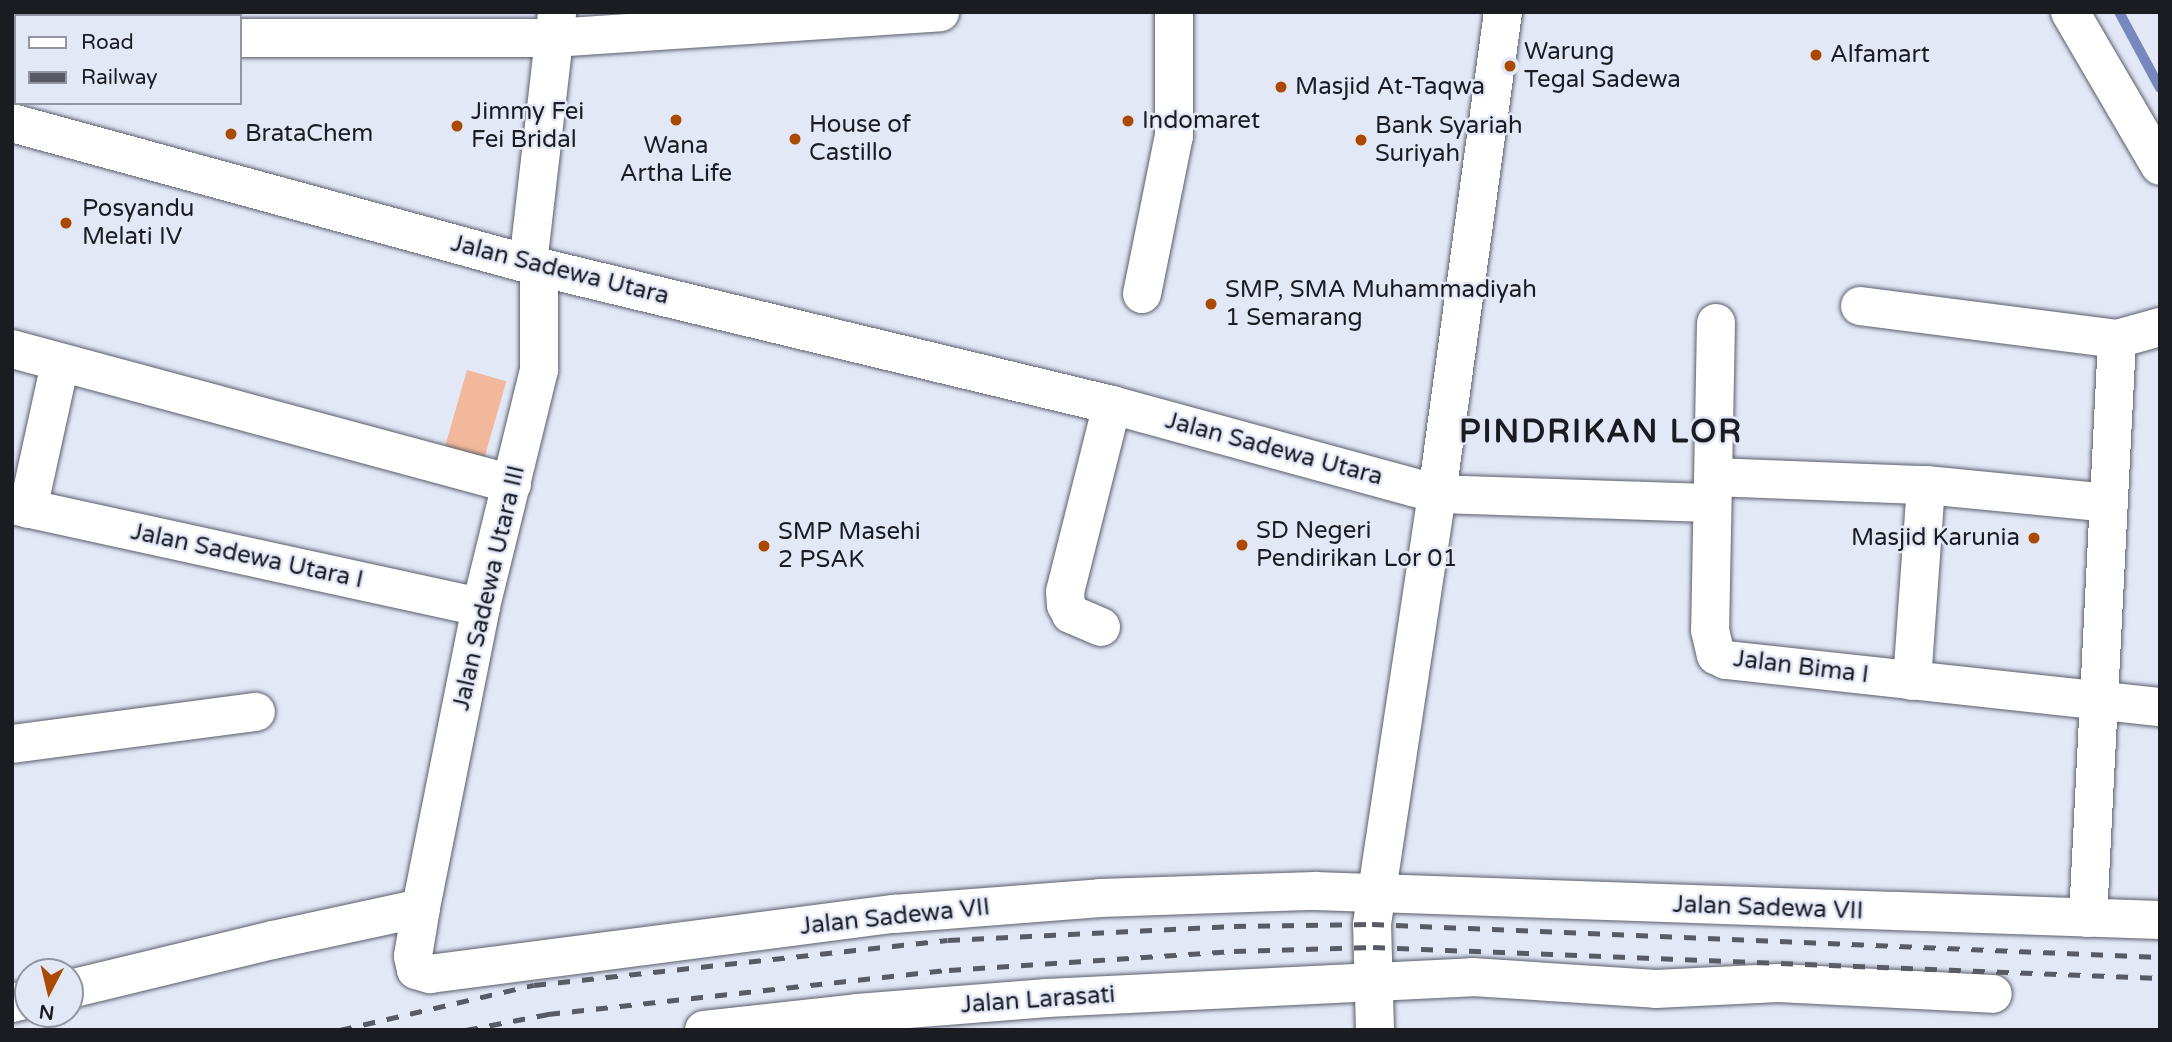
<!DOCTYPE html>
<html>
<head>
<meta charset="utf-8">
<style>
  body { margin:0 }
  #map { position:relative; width:2172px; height:1042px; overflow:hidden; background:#e3e8f7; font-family:"Varela Round",sans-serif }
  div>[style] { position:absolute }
  .green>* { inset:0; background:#f2b89b; transform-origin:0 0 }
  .stream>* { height:10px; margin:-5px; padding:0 5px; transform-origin:5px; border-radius:5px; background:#7887bd }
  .roads { filter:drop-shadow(0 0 2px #5a5e6b) drop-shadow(0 0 2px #5a5e6b) }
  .street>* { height:38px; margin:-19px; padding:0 19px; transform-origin:19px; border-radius:19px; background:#fff }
  .rail>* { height:5px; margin-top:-2.5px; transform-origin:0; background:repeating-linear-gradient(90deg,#595b64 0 12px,transparent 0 24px) }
  .dots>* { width:19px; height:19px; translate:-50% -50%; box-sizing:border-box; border:4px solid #e3e8f7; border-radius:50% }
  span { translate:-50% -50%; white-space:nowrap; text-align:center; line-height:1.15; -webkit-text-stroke:5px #e3e8f7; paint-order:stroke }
  .poi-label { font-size:24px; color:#1b1c22 }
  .left { translate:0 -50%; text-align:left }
  .right { translate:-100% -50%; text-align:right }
  .street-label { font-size:24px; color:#1b1c22 }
  .district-label { font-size:32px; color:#1b1c22; font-weight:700; letter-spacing:2px }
  .frame { position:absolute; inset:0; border:14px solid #1b1c22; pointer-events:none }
  .legend { position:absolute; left:14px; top:14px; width:228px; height:91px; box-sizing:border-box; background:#e3e8f7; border:2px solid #9396a2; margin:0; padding:9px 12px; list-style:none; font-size:21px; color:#1b1c22 }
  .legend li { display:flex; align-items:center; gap:14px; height:35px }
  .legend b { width:35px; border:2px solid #9396a2 }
  .north { position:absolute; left:14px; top:958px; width:70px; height:70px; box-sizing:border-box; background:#e3e8f7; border:2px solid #9396a2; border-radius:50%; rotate:187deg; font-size:19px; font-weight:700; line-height:28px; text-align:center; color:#1b1c22 }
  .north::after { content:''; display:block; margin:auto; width:24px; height:32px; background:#aa4a00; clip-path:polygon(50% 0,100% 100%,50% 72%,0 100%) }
</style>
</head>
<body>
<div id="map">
  <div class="green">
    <i style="left:467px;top:370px;width:41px;height:83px;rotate:16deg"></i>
  </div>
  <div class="stream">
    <i style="left:2119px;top:12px;width:86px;rotate:61.7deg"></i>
  </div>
  <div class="roads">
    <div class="street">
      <i style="left:2070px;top:12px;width:178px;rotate:59.7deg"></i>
      <i style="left:12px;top:38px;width:4px"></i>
      <i style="left:240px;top:38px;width:313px"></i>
      <i style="left:553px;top:38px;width:388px;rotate:-3.8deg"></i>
      <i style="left:12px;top:123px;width:546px;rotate:15.28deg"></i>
      <i style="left:539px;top:267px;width:589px;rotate:13.54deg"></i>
      <i style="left:1112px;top:405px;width:337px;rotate:15.3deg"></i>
      <i style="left:1437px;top:494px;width:275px;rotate:1.9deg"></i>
      <i style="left:528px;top:264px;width:254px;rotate:-83.4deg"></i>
      <i style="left:539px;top:267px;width:103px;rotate:90deg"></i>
      <i style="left:539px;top:370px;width:244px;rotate:103.8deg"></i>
      <i style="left:481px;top:607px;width:307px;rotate:101.3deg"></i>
      <i style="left:421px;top:908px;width:49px;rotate:99.5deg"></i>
      <i style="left:413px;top:956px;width:14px;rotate:78deg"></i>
      <i style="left:416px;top:970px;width:15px;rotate:16deg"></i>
      <i style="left:430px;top:974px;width:468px;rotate:-7.4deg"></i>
      <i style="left:894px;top:914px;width:207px;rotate:-4.4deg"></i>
      <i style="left:1100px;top:898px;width:215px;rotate:-1.9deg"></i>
      <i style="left:1315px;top:891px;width:845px;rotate:1.97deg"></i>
      <i style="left:1142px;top:294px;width:161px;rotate:-78.6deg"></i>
      <i style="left:1174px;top:136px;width:124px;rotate:-90deg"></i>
      <i style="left:1860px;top:306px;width:259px;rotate:7.3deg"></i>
      <i style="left:1716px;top:323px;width:307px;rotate:91.1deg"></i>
      <i style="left:1710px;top:630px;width:26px;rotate:77deg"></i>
      <i style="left:1716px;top:655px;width:11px;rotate:27deg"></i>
      <i style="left:1726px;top:660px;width:437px;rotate:6.2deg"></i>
      <i style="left:12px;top:349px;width:518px;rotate:15.11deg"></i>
      <i style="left:1713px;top:477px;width:213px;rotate:2.2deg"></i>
      <i style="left:1926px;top:485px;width:183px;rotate:5.6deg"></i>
      <i style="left:12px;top:505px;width:480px;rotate:12.3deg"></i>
      <i style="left:28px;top:509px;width:149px;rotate:-77.6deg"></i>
      <i style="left:1101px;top:627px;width:33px;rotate:-157deg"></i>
      <i style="left:1071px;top:614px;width:10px;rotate:-119deg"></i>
      <i style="left:1066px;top:605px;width:13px;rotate:-94deg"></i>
      <i style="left:1065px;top:592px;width:193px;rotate:-75.9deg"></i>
      <i style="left:1912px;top:681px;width:196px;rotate:-85.9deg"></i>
      <i style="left:12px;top:744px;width:246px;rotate:-7.5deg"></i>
      <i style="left:2088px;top:918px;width:580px;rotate:-87.13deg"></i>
      <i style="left:2117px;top:339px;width:45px;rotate:-15.6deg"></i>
      <i style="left:70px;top:989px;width:209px;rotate:-13.6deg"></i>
      <i style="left:273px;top:940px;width:151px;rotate:-12.2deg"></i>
      <i style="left:12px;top:1003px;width:16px;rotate:-14deg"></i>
      <i style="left:704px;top:1030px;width:154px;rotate:-6.3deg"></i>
      <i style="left:857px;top:1013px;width:191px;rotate:-4.5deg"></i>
      <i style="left:1047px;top:998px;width:426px;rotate:-2.8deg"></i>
      <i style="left:1472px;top:977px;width:184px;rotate:3.7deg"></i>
      <i style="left:1656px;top:989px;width:122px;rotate:-2.8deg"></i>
      <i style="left:1778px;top:983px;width:215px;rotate:2.9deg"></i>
      <i style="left:1375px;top:1030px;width:106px;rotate:-91.6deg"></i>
      <i style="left:1372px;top:924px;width:435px;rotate:-81.4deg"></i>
      <i style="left:1437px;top:494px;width:486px;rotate:-82.2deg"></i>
    </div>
  </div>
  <div class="rail">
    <i style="left:340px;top:1030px;width:199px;rotate:-13.1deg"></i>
    <i style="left:534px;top:985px;width:416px;rotate:-6.2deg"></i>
    <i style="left:948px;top:940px;width:286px;rotate:-2.8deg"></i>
    <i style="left:1234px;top:926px;width:138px;rotate:-0.8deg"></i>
    <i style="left:1372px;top:924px;width:789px;rotate:2.4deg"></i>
    <i style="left:466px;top:1030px;width:84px;rotate:-11deg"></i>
    <i style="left:548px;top:1014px;width:403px;rotate:-6.3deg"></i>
    <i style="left:949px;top:970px;width:286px;rotate:-3.8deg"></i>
    <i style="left:1234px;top:951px;width:139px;rotate:-1.6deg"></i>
    <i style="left:1373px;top:947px;width:788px;rotate:2.26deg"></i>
  </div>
  <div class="dots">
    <i style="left:1816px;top:55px;background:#aa4a00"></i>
    <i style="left:1510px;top:66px;background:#aa4a00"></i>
    <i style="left:1281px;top:87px;background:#aa4a00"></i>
    <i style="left:676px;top:120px;background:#aa4a00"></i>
    <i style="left:1128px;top:121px;background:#aa4a00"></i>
    <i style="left:457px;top:126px;background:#aa4a00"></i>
    <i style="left:231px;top:134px;background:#aa4a00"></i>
    <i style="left:795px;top:139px;background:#aa4a00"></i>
    <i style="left:1361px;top:140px;background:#aa4a00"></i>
    <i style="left:66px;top:223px;background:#aa4a00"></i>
    <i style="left:1211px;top:304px;background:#aa4a00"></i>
    <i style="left:2034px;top:538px;background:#aa4a00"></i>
    <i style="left:1242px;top:545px;background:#aa4a00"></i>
    <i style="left:764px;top:546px;background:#aa4a00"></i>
  </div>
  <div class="poi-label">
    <span class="left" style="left:1524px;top:66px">Warung<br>Tegal Sadewa</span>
    <span class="left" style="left:1830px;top:55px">Alfamart</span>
    <span class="left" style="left:1295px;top:87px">Masjid At-Taqwa</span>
    <span class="left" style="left:471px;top:126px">Jimmy Fei<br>Fei Bridal</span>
    <span class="left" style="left:1142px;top:121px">Indomaret</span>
    <span class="left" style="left:809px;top:139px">House of<br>Castillo</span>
    <span class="left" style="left:1375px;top:140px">Bank Syariah<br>Suriyah</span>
    <span class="left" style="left:245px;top:134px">BrataChem</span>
    <span style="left:676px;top:160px">Wana<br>Artha Life</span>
    <span class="left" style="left:82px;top:223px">Posyandu<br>Melati IV</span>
    <span class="left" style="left:1225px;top:304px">SMP, SMA Muhammadiyah<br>1 Semarang</span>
    <span class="left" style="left:1256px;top:545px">SD Negeri<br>Pendirikan Lor 01</span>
    <span class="left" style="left:778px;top:546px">SMP Masehi<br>2 PSAK</span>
    <span class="right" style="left:2020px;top:538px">Masjid Karunia</span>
  </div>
  <div class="street-label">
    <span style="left:560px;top:270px;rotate:14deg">Jalan Sadewa Utara</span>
    <span style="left:1274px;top:449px;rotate:15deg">Jalan Sadewa Utara</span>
    <span style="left:247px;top:556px;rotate:12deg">Jalan Sadewa Utara I</span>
    <span style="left:489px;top:588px;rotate:-77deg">Jalan Sadewa Utara III</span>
    <span style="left:1801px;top:667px;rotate:7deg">Jalan Bima I</span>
    <span style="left:1768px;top:908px;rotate:2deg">Jalan Sadewa VII</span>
    <span style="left:895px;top:917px;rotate:-6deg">Jalan Sadewa VII</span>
    <span style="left:1038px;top:1000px;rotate:-4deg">Jalan Larasati</span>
  </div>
  <div class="district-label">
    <span style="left:1601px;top:432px">PINDRIKAN LOR</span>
  </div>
  <div class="frame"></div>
  <ul class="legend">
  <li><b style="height:9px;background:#fff"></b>Road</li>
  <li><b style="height:9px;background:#595b64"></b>Railway</li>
  </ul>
  <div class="north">N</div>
</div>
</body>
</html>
